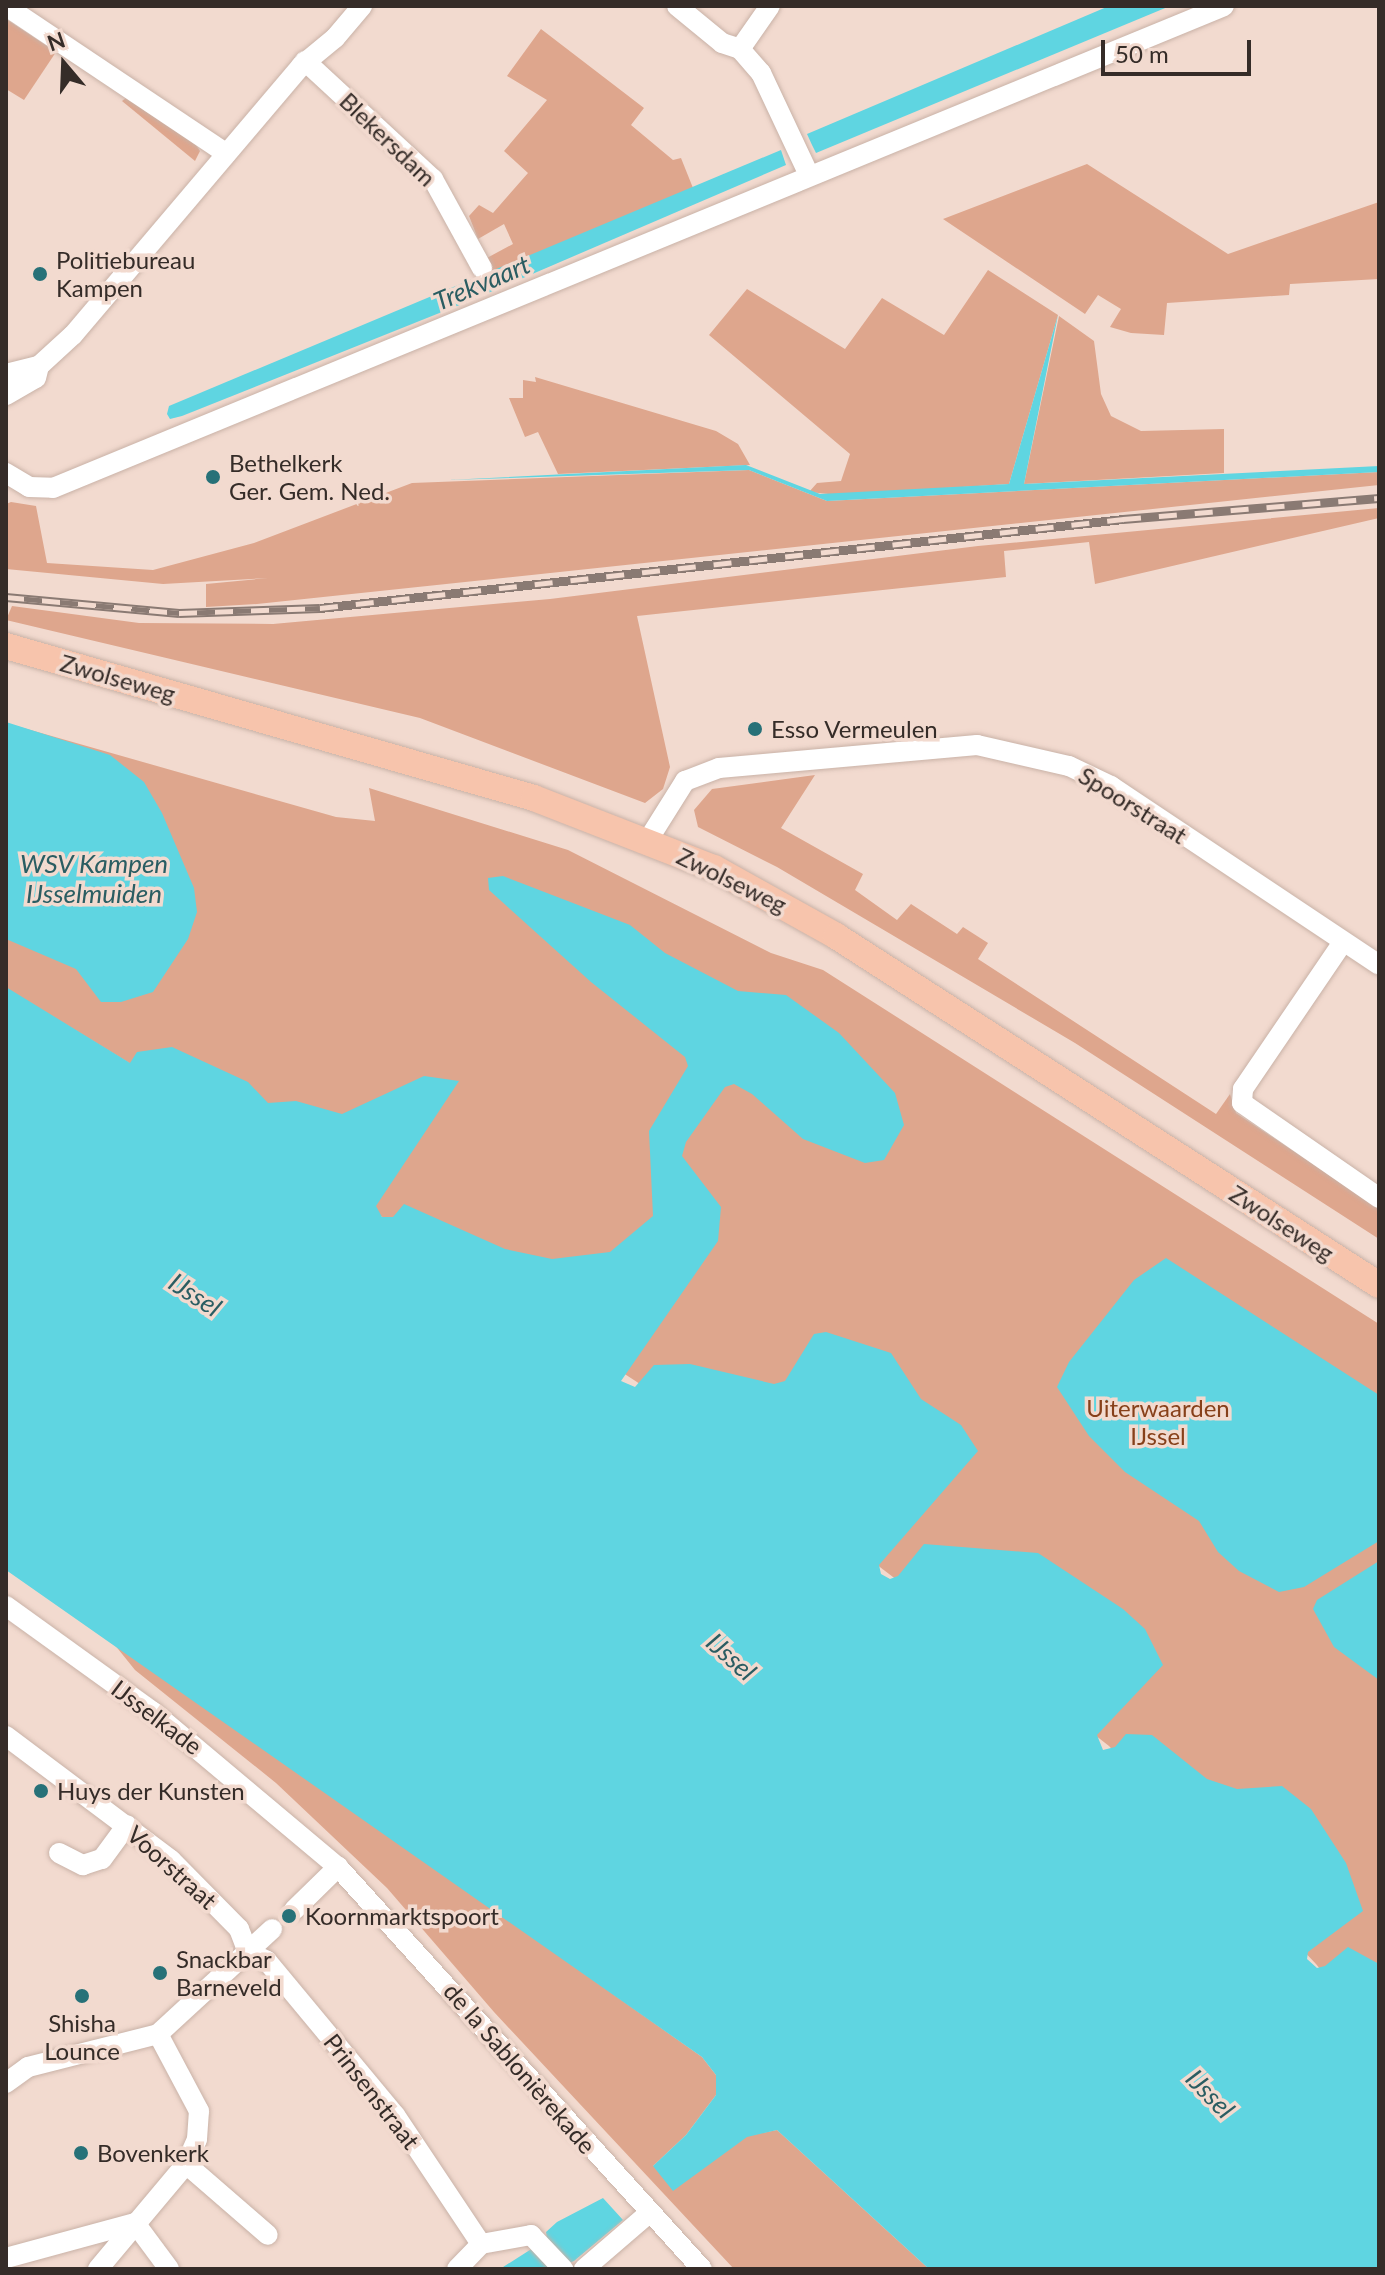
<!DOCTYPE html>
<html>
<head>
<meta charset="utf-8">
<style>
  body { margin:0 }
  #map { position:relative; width:1385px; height:2275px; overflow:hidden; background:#f2dacf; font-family:Lato,sans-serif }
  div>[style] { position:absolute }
  .green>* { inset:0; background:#dea68d }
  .water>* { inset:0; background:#5fd5e1 }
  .roads { filter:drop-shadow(0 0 2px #c9b2a7) drop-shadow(0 0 2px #c9b2a7) }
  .minor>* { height:20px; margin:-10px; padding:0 10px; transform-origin:10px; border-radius:10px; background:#fff }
  .major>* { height:26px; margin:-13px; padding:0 13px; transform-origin:13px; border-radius:13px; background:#f7c4ac }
  .rail>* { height:9px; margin-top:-4.5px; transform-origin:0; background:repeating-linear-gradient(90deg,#f2dacf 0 18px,#8a7a73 0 36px); box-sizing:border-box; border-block:2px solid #8a7a73 }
  .dots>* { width:22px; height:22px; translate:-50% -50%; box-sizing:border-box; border:4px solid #f2dacf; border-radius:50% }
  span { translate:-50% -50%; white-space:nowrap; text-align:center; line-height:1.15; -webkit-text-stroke:7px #f2dacf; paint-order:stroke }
  .street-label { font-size:24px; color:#352c28 }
  .poi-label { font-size:24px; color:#352c28 }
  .left { translate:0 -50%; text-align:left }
  .park-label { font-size:24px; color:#87401a }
  .water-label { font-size:26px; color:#2a5d62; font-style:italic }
  .frame { position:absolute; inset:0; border:8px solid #352c28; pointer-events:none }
  .north { position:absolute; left:24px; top:24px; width:80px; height:80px; -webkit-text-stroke:6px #f2dacf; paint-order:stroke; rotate:341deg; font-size:22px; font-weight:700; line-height:32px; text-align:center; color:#352c28 }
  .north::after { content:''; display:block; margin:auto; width:28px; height:36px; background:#352c28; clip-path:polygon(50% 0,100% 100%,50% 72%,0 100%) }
  .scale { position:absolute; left:1101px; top:40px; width:150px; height:36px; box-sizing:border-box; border:4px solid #352c28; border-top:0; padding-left:10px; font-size:24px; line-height:28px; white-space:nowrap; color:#352c28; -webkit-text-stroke:6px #f2dacf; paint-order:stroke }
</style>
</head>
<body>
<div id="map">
  <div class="green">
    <i style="clip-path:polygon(6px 19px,56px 52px,24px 100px,6px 89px)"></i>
    <i style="clip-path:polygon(541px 29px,644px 108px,631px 125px,673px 160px,681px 158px,693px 188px,489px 273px,485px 259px,513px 244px,504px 224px,478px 239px,469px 216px,479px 205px,493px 213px,528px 173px,504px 151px,547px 100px,507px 76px)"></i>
    <i style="clip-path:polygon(126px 98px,194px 142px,200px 151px,195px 161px,122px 101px)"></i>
    <i style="clip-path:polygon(1087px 164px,1228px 254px,1379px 202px,1379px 279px,1290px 284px,1289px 295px,1167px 303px,1164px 335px,1131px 333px,1110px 327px,1121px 309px,1098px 295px,1085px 314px,943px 219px)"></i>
    <i style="clip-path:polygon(988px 270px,1058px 315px,1009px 484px,838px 495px,809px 492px,817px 483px,841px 481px,850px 454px,709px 335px,747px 289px,845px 349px,882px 298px,944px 335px)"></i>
    <i style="clip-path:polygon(1059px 316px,1094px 341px,1101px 394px,1111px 416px,1141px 431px,1224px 429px,1224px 473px,1024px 484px)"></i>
    <i style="clip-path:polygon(535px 377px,716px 431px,738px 444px,750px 465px,558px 474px,538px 432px,525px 437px,509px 398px,523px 398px,523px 380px,536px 382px)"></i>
    <i style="clip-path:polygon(749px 470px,827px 501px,1379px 472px,1379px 485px,257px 604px,206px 607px,206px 584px,268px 578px,163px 584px,6px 569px,6px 504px,11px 502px,36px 506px,47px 563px,153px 570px,254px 543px,412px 483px)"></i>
    <i style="clip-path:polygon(1379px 508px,1379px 518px,1095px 584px,1089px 542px,1004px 551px,1006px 577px,637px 616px,670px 767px,663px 789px,645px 803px,420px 718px,6px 620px,12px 606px,139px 623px,273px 624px,550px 599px,978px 546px)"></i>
    <i style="clip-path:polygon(6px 723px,336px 817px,375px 821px,369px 788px,568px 850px,771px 953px,823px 970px,1379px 1324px,1379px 2041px,1316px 1964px,1109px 1746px,893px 1577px,637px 1382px,389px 1221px,6px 988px)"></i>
    <i style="clip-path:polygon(815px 775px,781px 828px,863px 874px,855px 890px,897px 920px,911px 904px,957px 934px,963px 927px,988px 943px,978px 959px,1216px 1114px,1230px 1094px,1236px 1113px,1379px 1208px,1379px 1239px,1075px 1043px,777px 867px,698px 827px,694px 810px,712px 789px)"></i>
    <i style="clip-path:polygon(110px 1639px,702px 2057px,716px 2075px,716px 2095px,686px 2135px,653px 2166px,714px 2157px,747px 2136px,777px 2130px,929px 2269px,734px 2269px,494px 2012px,387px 1888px,276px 1783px,135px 1670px)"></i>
  </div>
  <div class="water">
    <i style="clip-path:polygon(1109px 6px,1170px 6px,816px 153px,812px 145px,807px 134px)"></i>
    <i style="clip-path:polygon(781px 150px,786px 165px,467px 302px,182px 416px,170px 419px,167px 414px,169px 406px)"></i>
    <i style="clip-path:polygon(1058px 315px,1024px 484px,1379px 466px,1379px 472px,827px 501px,749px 470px,448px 480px,746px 465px,820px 494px,1009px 484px)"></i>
    <i style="clip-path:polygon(6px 722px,110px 755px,144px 782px,162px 813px,194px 888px,197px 912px,188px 939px,153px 992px,121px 1002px,101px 1002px,76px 969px,6px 939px)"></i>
    <i style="clip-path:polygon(503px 876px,630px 925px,665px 953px,738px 991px,786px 995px,839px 1033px,895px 1093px,904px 1125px,884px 1160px,865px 1163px,803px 1139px,752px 1094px,734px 1084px,725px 1087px,686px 1142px,682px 1156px,721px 1207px,718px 1241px,621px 1381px,635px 1387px,654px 1365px,690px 1364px,774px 1384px,785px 1381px,814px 1334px,826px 1332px,891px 1353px,921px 1399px,961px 1425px,978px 1451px,879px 1565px,881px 1574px,890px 1579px,898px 1576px,924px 1544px,1038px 1553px,1123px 1609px,1145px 1629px,1163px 1665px,1097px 1735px,1103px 1750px,1115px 1747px,1126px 1734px,1152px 1735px,1207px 1779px,1237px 1789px,1282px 1786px,1311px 1809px,1346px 1863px,1363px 1911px,1308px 1952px,1307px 1959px,1317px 1968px,1325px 1966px,1348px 1947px,1379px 1964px,1379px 2269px,929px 2269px,777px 2130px,747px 2137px,673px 2191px,653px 2166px,686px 2135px,716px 2095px,716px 2075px,702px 2057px,6px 1570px,6px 987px,130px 1063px,137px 1052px,172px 1047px,248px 1082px,268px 1103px,296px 1101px,342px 1114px,424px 1076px,459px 1081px,376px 1206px,382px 1217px,393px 1217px,404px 1204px,505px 1249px,552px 1259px,610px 1252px,653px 1216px,649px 1131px,688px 1066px,685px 1057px,591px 982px,489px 890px,488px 878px)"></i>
    <i style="clip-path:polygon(1166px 1258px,1379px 1395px,1379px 1541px,1304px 1587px,1279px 1592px,1239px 1571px,1218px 1552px,1199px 1521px,1125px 1472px,1089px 1436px,1057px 1387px,1069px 1362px,1134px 1280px)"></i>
    <i style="clip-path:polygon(1379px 1561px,1379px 1680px,1334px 1647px,1313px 1609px,1317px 1600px)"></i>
    <i style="clip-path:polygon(603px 2198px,623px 2220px,574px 2261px,557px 2269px,500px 2269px,547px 2239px,546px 2232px,557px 2222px)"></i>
  </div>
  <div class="roads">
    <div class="minor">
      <i style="left:6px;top:6px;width:265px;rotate:33.8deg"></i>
      <i style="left:677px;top:6px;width:58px;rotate:39.4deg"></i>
      <i style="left:722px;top:43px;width:19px;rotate:18deg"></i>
      <i style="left:740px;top:49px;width:32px;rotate:49deg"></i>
      <i style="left:761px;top:73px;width:113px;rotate:64.8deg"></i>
      <i style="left:740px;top:49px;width:52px;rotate:-55.1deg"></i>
      <i style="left:305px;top:61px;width:174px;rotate:42.7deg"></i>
      <i style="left:433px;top:179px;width:102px;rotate:61.2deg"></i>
      <i style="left:6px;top:374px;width:34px;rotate:-14deg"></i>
      <i style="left:6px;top:395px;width:34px;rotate:-30deg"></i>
      <i style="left:36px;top:378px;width:12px;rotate:-76deg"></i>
      <i style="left:39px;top:366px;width:46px;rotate:-42.4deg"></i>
      <i style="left:73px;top:335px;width:353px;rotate:-49.7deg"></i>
      <i style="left:301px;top:66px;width:44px;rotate:-39.5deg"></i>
      <i style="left:335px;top:38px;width:42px;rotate:-49.8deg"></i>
      <i style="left:6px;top:473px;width:27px;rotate:31deg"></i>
      <i style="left:29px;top:487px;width:24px;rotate:2deg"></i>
      <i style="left:53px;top:488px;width:1266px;rotate:-22.37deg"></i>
      <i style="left:648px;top:840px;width:70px;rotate:-57.9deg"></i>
      <i style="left:685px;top:781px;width:36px;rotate:-21deg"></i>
      <i style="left:719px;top:768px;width:259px;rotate:-5.1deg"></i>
      <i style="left:977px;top:745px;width:94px;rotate:12.9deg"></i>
      <i style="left:1069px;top:766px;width:47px;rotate:25.5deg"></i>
      <i style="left:1111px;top:786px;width:322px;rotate:33.7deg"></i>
      <i style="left:1343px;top:942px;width:178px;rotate:124.2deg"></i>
      <i style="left:1243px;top:1089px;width:14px;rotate:94deg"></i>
      <i style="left:1242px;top:1103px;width:167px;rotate:34.7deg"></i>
      <i style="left:6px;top:1606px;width:181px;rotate:35.8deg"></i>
      <i style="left:153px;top:1712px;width:241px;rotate:40deg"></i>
      <i style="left:338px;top:1867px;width:542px;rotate:47.84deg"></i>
      <i style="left:6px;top:1736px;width:206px;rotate:36.9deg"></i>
      <i style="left:171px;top:1860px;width:97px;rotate:45.4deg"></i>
      <i style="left:239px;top:1929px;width:25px;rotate:69deg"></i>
      <i style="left:59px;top:1853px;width:27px;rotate:27deg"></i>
      <i style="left:83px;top:1865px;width:20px;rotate:-18deg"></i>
      <i style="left:102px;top:1859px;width:42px;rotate:-53.7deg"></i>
      <i style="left:294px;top:1910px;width:62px;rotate:-44.3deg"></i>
      <i style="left:248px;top:1952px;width:21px;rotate:25deg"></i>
      <i style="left:267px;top:1961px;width:200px;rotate:50.3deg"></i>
      <i style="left:395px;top:2115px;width:155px;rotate:56.3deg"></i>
      <i style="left:6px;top:2083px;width:27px;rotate:-36deg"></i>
      <i style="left:28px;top:2067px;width:134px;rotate:-14.2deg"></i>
      <i style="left:158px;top:2034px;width:155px;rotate:-42.6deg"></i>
      <i style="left:186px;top:2164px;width:108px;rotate:40.9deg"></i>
      <i style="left:135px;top:2223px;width:57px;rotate:53.5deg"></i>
      <i style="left:6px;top:2258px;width:134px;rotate:-15.2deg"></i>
      <i style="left:98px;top:2269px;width:137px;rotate:-50deg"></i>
      <i style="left:186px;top:2164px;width:27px;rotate:-66deg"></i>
      <i style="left:197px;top:2139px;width:28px;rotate:-86deg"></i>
      <i style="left:199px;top:2111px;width:87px;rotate:-118deg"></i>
      <i style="left:457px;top:2269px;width:35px;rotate:-46deg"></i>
      <i style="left:481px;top:2244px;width:51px;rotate:-10.2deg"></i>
      <i style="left:531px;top:2235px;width:47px;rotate:46.7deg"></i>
      <i style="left:584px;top:2269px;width:84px;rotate:-40.7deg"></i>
    </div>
    <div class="major">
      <i style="left:6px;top:646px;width:549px;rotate:16.06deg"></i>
      <i style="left:534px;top:798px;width:193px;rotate:21.3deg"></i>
      <i style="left:714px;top:868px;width:140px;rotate:29.1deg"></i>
      <i style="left:836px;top:936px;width:645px;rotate:32.73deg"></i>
    </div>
  </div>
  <div class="rail">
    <i style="left:6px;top:597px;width:174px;rotate:5.3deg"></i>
    <i style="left:179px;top:613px;width:141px;rotate:-2deg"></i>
    <i style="left:320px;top:608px;width:808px;rotate:-6.32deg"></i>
    <i style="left:1123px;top:519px;width:257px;rotate:-4.7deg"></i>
  </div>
  <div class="dots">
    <i style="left:40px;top:274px;background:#277178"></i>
    <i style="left:213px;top:477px;background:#277178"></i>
    <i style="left:755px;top:729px;background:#277178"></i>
    <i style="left:41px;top:1791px;background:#277178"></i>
    <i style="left:289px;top:1916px;background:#277178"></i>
    <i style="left:160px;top:1973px;background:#277178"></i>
    <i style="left:82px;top:1996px;background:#277178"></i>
    <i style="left:81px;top:2153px;background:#277178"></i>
  </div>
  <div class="street-label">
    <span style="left:388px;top:139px;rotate:44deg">Blekersdam</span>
    <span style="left:118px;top:678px;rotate:16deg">Zwolseweg</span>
    <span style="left:1133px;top:805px;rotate:32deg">Spoorstraat</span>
    <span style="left:732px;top:880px;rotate:26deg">Zwolseweg</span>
    <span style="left:1282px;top:1223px;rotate:33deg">Zwolseweg</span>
    <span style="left:157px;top:1717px;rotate:37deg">IJsselkade</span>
    <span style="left:172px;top:1867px;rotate:42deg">Voorstraat</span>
    <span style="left:520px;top:2068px;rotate:49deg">de la Sablonièrekade</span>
    <span style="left:372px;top:2091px;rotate:52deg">Prinsenstraat</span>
  </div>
  <div class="poi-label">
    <span class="left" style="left:56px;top:274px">Politiebureau<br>Kampen</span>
    <span class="left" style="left:229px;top:477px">Bethelkerk<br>Ger. Gem. Ned.</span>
    <span class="left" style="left:771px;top:729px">Esso Vermeulen</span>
    <span class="left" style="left:57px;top:1791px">Huys der Kunsten</span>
    <span class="left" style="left:305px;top:1916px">Koornmarktspoort</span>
    <span class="left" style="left:176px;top:1973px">Snackbar<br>Barneveld</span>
    <span style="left:82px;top:2037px">Shisha<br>Lounce</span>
    <span class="left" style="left:97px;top:2153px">Bovenkerk</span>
  </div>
  <div class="park-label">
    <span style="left:1158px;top:1422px">Uiterwaarden<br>IJssel</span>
  </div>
  <div class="water-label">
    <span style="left:482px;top:283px;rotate:-23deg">Trekvaart</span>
    <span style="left:94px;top:879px">WSV Kampen<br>IJsselmuiden</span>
    <span style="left:195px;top:1295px;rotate:33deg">IJssel</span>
    <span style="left:731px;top:1657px;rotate:42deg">IJssel</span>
    <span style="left:1210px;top:2094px;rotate:46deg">IJssel</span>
  </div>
  <div class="frame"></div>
  <div class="north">N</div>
  <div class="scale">50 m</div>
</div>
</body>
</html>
